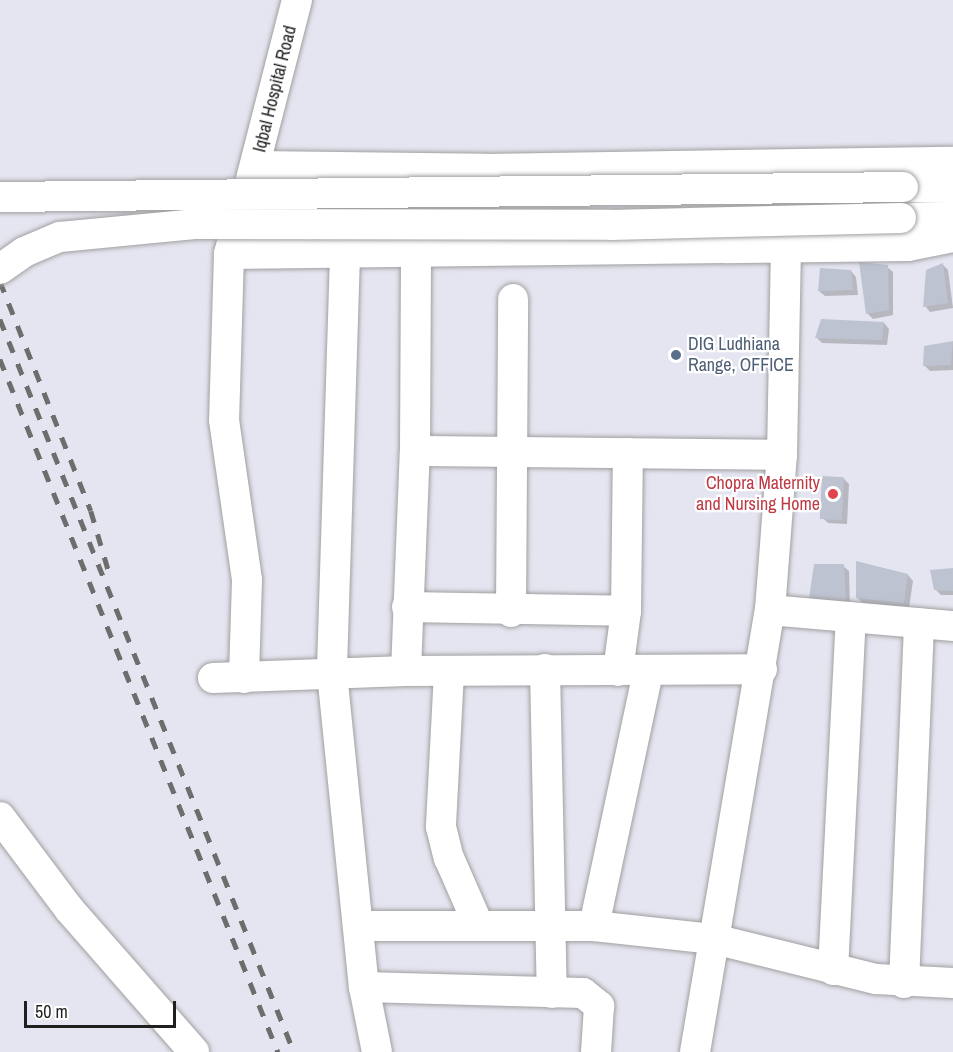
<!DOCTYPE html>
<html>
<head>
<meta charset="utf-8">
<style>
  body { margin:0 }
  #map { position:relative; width:953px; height:1052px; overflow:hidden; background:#e5e5f1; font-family:"Archivo Narrow",sans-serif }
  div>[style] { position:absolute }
  .shadow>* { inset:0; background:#0003 }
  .building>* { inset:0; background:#bec3d1; transform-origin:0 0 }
  .roads { filter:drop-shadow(0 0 2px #a0a0a0) drop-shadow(0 0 2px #a0a0a0) }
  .minor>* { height:30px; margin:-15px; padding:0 15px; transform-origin:15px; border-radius:15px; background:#fff }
  .rail>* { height:4.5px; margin-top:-2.25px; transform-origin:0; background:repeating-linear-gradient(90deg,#6d6d6d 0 12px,transparent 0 24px) }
  .bridges { filter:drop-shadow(0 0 2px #a0a0a0) drop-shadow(0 0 2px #a0a0a0) }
  .minor-bridge>* { height:30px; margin:-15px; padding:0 15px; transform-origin:15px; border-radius:15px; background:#fff }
  .dots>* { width:16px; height:16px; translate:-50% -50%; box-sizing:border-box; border:3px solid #fff; border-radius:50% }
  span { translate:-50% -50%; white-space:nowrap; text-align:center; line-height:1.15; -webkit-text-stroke:4.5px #fff; paint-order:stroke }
  .street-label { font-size:18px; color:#1f1f1f }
  .service-label { font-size:18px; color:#4e5e75 }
  .left { translate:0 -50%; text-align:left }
  .health-label { font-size:18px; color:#be3a42 }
  .right { translate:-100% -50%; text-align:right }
  .scale { position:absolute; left:24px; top:1001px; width:152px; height:27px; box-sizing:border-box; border:3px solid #1f1f1f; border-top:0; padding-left:8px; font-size:18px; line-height:21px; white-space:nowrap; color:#1f1f1f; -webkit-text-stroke:4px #fff; paint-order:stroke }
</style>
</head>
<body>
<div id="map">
  <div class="shadow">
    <i style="clip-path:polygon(942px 264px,948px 270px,953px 308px,930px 312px,925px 306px)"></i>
    <i style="clip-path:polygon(887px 267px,893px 272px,893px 315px,873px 319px,867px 313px)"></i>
    <i style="clip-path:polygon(851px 271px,856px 277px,858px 295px,825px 296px,819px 291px)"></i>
    <i style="clip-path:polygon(884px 323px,889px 329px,887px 345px,822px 343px,817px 338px)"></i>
    <i style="clip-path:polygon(953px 342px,953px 370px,930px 371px,925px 366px,925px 347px)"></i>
    <i style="clip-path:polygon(843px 478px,849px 484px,847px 524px,828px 523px,823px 518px)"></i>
    <i style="clip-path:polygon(843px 566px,849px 571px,850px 609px,816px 603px,811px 598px)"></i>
    <i style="clip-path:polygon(953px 570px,953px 595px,941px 595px,935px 589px)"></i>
    <i style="clip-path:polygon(908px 575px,913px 581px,909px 608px,863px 603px,857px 598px)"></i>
  </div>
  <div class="building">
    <i style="clip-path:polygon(859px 262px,888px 265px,889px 310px,866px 314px)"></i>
    <i style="clip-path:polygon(943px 263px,948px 303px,923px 307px,926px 270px)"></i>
    <i style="clip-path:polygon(820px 268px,851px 270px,853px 290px,818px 291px)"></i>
    <i style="clip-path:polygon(821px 319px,884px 322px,882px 340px,815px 338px)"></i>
    <i style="clip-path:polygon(953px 341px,951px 365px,923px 366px,924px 346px)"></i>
    <i style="left:822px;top:476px;width:22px;height:43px;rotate:3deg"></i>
    <i style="clip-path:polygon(856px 561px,908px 574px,904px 603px,856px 598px)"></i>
    <i style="clip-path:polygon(814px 564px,844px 564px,846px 604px,809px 598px)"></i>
    <i style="clip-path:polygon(953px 568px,953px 591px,934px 590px,930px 570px)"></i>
  </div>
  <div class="roads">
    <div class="minor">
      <i style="left:255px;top:166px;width:230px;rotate:0.7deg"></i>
      <i style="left:485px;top:169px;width:468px;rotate:-0.9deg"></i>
      <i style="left:250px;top:183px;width:189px;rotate:-75.6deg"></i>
      <i style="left:903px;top:187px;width:50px;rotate:1.1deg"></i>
      <i style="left:901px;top:218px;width:52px;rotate:-1.1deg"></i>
      <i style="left:234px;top:235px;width:20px;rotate:105deg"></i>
      <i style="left:229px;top:254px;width:166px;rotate:91.7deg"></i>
      <i style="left:224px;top:420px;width:162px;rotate:81.8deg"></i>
      <i style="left:247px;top:580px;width:98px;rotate:91.8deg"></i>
      <i style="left:229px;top:254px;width:679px;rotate:-0.68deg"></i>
      <i style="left:908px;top:246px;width:46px;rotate:-11.3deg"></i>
      <i style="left:345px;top:255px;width:418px;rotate:91.8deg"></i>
      <i style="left:332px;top:673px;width:316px;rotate:84.2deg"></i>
      <i style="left:364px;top:987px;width:66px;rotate:78.7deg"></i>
      <i style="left:415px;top:451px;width:367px;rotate:0.6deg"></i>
      <i style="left:407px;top:607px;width:219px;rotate:1deg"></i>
      <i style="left:770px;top:610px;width:184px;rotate:5deg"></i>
      <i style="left:511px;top:612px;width:313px;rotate:-89.6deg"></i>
      <i style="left:545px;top:669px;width:324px;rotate:88.8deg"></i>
      <i style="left:406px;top:671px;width:220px;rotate:-87.7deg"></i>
      <i style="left:415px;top:451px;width:199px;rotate:-89.7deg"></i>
      <i style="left:618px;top:671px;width:61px;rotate:-82.4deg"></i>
      <i style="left:626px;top:611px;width:158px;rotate:-89.3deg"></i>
      <i style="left:449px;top:672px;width:155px;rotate:93deg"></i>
      <i style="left:441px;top:827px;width:32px;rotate:76deg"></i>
      <i style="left:449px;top:858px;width:72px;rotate:66.3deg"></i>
      <i style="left:213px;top:678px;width:193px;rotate:-2.1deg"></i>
      <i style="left:406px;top:671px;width:356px;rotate:-0.3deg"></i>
      <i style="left:0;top:817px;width:115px;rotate:53.1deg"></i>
      <i style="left:69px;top:909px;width:190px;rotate:48.8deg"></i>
      <i style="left:358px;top:926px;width:236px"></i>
      <i style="left:594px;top:926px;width:121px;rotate:6.2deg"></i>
      <i style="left:714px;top:939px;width:167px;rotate:13.9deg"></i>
      <i style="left:876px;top:979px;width:77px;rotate:3deg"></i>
      <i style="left:594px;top:926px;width:260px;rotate:-78deg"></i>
      <i style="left:833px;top:970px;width:353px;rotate:-87.1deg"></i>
      <i style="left:904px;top:983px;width:360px;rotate:-87.6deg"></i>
      <i style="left:364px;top:987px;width:219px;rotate:1.6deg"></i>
      <i style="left:583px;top:993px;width:21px;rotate:39deg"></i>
      <i style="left:599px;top:1006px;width:46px;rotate:93.7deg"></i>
      <i style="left:695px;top:1052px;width:448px;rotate:-80.4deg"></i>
      <i style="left:770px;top:610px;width:155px;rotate:-85.6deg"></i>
      <i style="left:782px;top:455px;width:206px;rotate:-88.9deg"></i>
    </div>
  </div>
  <div class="rail">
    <i style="left:0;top:281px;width:247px;rotate:68.4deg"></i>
    <i style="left:91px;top:511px;width:71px;rotate:73.6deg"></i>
    <i style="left:0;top:319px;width:790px;rotate:68.14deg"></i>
    <i style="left:0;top:359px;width:747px;rotate:68.14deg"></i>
  </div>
  <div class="bridges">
    <div class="minor-bridge">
      <i style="left:0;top:197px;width:903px;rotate:-0.63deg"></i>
      <i style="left:0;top:269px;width:29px;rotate:-35deg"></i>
      <i style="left:24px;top:252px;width:39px;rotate:-23deg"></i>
      <i style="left:60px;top:237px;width:135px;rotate:-5.5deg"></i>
      <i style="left:194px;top:224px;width:417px;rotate:0.1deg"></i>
      <i style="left:611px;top:225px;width:290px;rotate:-1.4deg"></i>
    </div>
  </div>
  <div class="dots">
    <i style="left:676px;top:355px;background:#5c6f8a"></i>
    <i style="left:833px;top:494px;background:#e0444e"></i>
  </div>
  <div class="street-label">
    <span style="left:275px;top:89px;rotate:-76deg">Iqbal Hospital Road</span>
  </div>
  <div class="service-label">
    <span class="left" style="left:688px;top:355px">DIG Ludhiana<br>Range, OFFICE</span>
  </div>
  <div class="health-label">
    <span class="right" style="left:820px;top:494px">Chopra Maternity<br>and Nursing Home</span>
  </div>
  <div class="scale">50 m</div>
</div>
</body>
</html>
